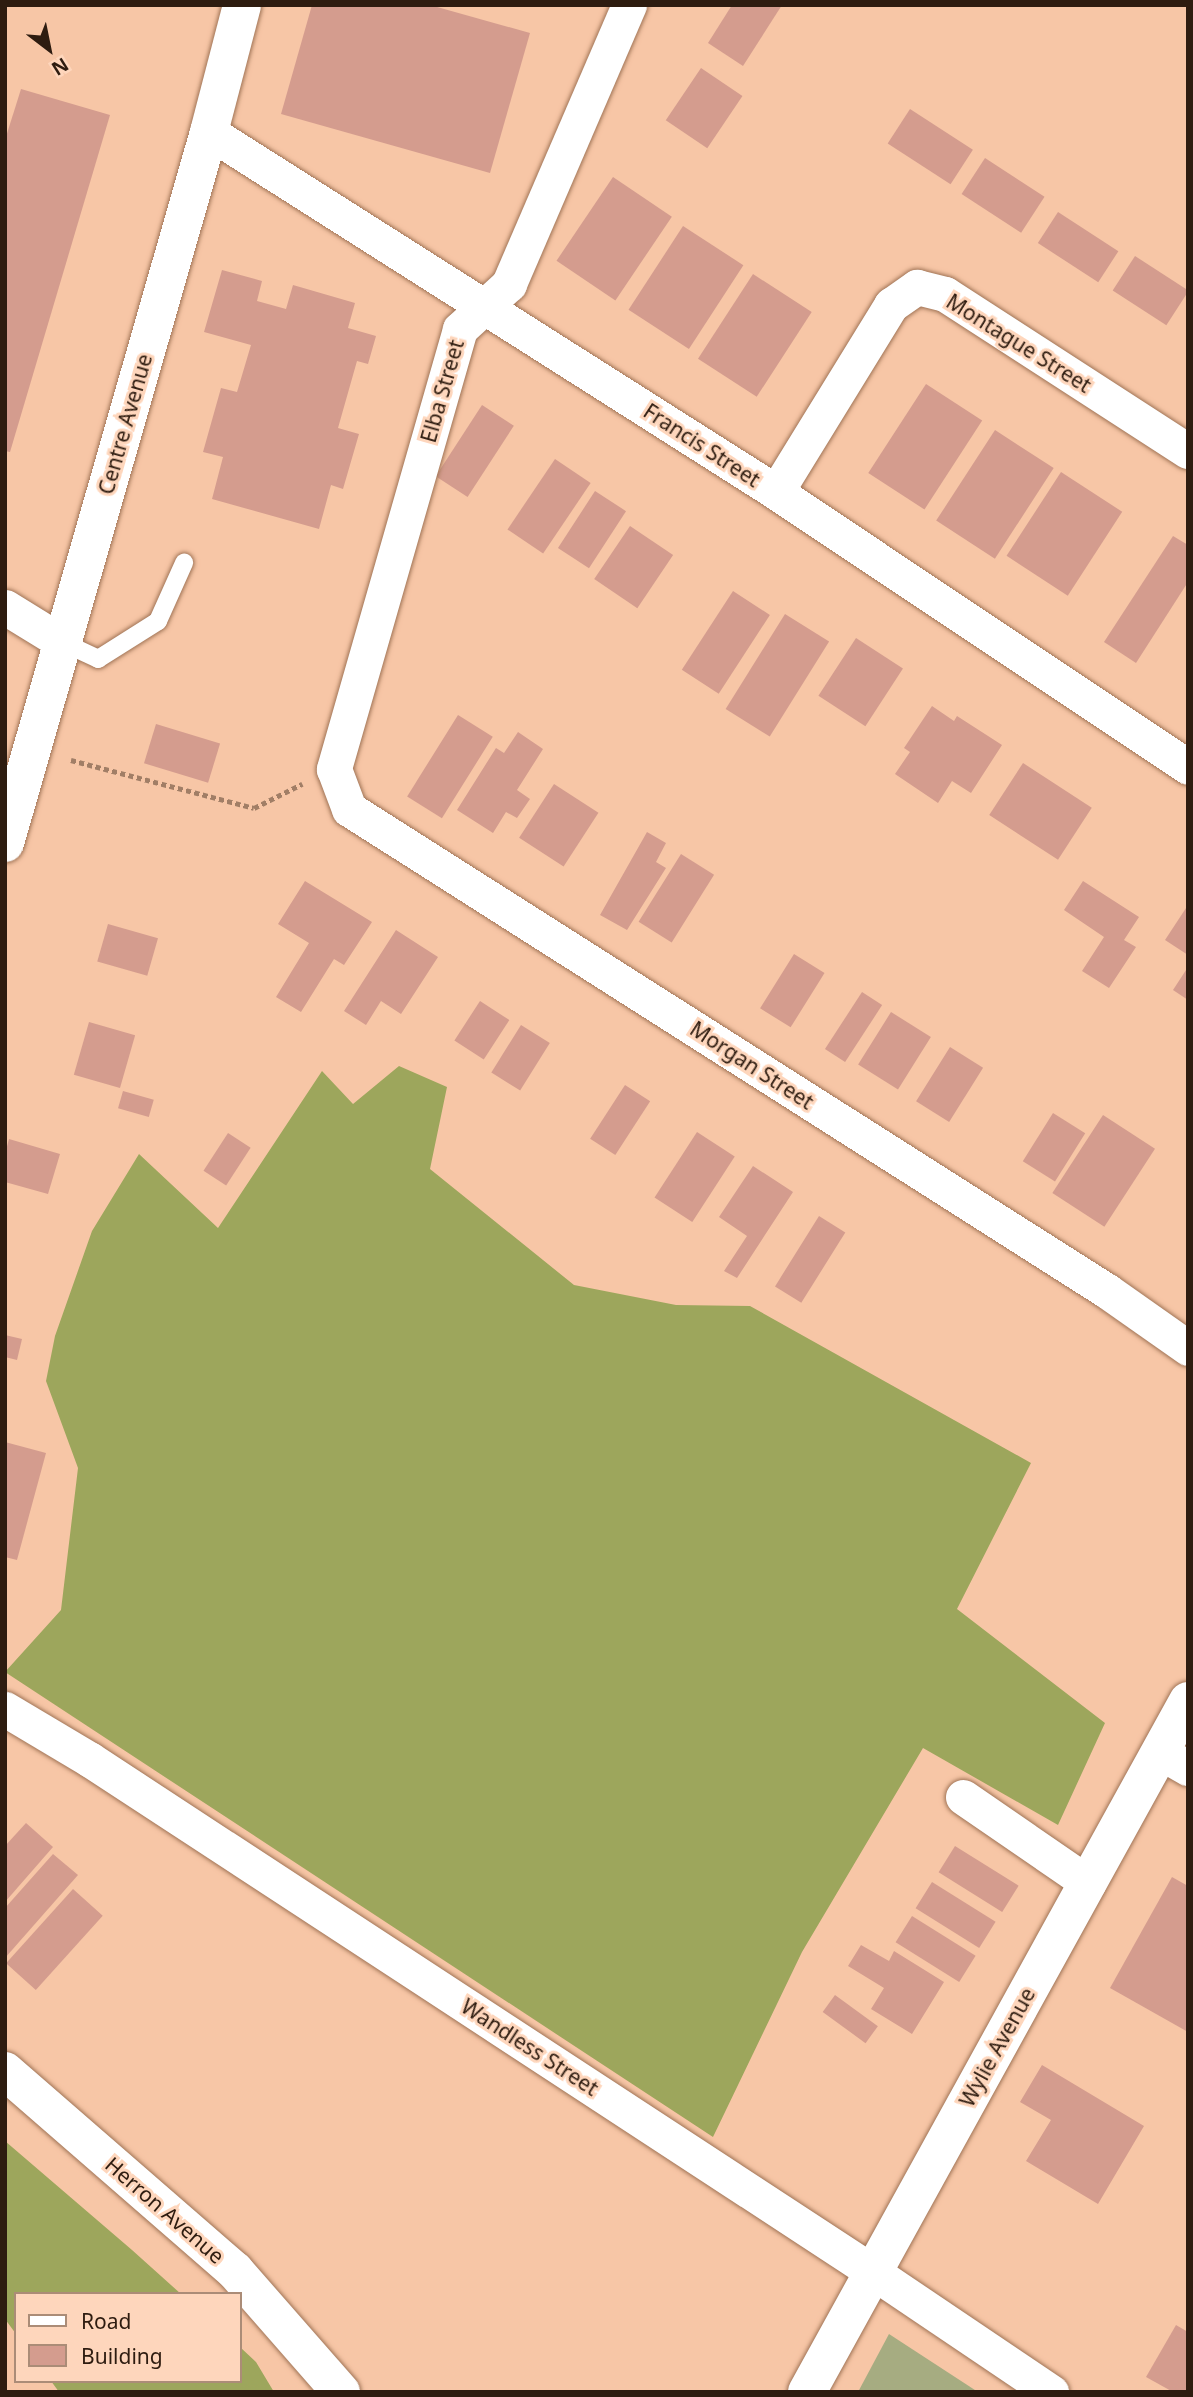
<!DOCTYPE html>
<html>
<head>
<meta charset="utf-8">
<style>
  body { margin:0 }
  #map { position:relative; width:1193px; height:2397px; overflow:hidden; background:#f7c6a6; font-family:"Noto Sans",sans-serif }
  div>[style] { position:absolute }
  .green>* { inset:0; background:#a6ac81 }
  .forest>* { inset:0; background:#9da65c }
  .building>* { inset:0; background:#d49c8e; transform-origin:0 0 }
  .path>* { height:4.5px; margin-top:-2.25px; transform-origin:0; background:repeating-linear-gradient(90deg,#a17e66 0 5px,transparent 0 8.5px) }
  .roads { filter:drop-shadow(0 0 2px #a07456) drop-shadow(0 0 2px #a07456) }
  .service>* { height:18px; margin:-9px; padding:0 9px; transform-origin:9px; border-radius:9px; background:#fff }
  .minor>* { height:35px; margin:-17.5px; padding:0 17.5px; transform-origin:17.5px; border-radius:17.5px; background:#fff }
  .tertiary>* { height:38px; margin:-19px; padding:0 19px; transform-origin:19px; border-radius:19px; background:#fff }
  .secondary>* { height:38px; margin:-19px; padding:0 19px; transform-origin:19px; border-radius:19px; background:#fff }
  span { translate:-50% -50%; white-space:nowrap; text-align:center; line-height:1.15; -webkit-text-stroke:6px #fed6bc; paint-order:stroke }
  .street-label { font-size:21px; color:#2e1c10 }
  .frame { position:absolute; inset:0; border:7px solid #2e1c10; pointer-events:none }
  .legend { position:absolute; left:14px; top:2292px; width:228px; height:91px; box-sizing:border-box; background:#fed6bc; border:2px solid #ab8c77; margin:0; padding:9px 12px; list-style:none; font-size:21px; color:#2e1c10 }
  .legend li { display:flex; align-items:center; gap:14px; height:35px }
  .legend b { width:35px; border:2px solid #ab8c77 }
  .north { position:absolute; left:14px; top:14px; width:70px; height:70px; -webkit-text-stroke:5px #fed6bc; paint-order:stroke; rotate:148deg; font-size:19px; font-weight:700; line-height:28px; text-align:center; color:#2e1c10 }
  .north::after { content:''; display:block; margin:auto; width:24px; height:32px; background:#2e1c10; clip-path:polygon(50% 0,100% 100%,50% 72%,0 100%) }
</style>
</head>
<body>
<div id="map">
  <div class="green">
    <i style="clip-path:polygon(889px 2334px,978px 2392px,858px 2392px)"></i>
  </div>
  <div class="forest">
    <i style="clip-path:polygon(399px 1066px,447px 1087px,430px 1169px,574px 1285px,676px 1305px,750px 1306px,1031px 1463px,957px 1609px,1105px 1723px,1058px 1825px,923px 1748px,802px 1952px,713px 2137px,5px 1672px,61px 1610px,78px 1468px,46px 1381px,55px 1336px,92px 1231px,139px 1154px,218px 1228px,322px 1071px,353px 1104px)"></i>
    <i style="clip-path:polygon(5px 2141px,132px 2250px,181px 2294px,16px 2294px,16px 2334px,5px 2319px)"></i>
    <i style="clip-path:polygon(240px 2347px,256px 2362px,274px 2392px,59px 2392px,51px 2381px,240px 2381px)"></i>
  </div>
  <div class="building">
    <i style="clip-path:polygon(312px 5px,430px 5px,530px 33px,490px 173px,281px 114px)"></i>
    <i style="clip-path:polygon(732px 5px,782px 5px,743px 66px,708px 43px)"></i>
    <i style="left:701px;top:68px;width:50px;height:63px;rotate:34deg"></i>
    <i style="clip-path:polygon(21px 89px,110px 115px,10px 452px,5px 451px,5px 140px)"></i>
    <i style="left:910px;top:109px;width:75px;height:41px;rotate:33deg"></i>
    <i style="left:985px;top:158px;width:71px;height:43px;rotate:33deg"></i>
    <i style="left:613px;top:177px;width:71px;height:101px;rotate:34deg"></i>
    <i style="left:1058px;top:212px;width:72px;height:37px;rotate:33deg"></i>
    <i style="left:683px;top:226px;width:72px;height:100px;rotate:33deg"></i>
    <i style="left:1135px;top:256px;width:64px;height:41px;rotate:33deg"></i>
    <i style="clip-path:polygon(222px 270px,262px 281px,257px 301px,286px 309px,293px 285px,355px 303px,348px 328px,376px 336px,368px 364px,357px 361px,338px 428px,359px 434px,343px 489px,331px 485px,319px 529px,212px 499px,223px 457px,203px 452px,221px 388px,237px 392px,251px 345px,204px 332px)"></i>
    <i style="left:753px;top:274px;width:70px;height:101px;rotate:33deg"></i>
    <i style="left:926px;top:384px;width:67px;height:106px;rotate:33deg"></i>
    <i style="left:482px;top:405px;width:38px;height:85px;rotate:33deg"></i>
    <i style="left:995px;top:430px;width:70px;height:108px;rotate:33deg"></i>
    <i style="left:555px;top:459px;width:43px;height:85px;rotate:34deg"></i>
    <i style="left:1061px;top:472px;width:73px;height:100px;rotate:33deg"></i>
    <i style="left:595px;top:491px;width:37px;height:68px;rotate:33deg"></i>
    <i style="left:630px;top:526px;width:52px;height:64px;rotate:34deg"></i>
    <i style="clip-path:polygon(1173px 536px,1188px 545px,1188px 582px,1136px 663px,1104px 642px)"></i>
    <i style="left:733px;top:591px;width:44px;height:94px;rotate:33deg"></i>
    <i style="left:785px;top:614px;width:52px;height:112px;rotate:32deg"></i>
    <i style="left:856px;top:638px;width:56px;height:69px;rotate:33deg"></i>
    <i style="clip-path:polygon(932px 706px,954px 721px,957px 716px,1002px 745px,971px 793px,952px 781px,938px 803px,895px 774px,910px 752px,904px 748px)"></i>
    <i style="left:458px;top:715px;width:41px;height:96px;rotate:32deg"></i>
    <i style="left:156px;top:724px;width:67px;height:41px;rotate:17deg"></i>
    <i style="clip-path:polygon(518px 732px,543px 749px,517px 790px,530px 799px,517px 818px,506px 812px,493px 833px,457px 810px,496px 748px,504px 753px)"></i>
    <i style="left:1023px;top:763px;width:82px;height:62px;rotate:33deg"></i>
    <i style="left:554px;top:784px;width:53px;height:64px;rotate:33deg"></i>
    <i style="clip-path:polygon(647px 832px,666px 843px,656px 862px,666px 868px,627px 930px,600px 915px)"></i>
    <i style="left:681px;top:854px;width:39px;height:80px;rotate:32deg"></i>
    <i style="clip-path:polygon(305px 881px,372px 922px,344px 965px,334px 959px,301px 1012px,276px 997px,309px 943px,278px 924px)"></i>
    <i style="clip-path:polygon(1083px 881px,1139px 917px,1124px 940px,1136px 947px,1109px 988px,1082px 971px,1104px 937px,1064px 910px)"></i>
    <i style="clip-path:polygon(1188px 905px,1188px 955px,1165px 940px)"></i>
    <i style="left:108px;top:924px;width:52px;height:39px;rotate:16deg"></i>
    <i style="clip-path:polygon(396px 930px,438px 957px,401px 1014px,381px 1001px,366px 1025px,344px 1011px)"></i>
    <i style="left:794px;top:954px;width:36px;height:64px;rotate:32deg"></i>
    <i style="clip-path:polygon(1188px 967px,1188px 1000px,1173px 990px)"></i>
    <i style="left:862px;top:992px;width:24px;height:68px;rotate:33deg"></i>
    <i style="left:480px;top:1001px;width:35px;height:47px;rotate:33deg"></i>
    <i style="left:891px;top:1012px;width:47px;height:62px;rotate:32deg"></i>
    <i style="left:89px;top:1022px;width:48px;height:55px;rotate:16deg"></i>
    <i style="left:521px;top:1025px;width:34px;height:56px;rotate:32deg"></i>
    <i style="left:950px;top:1047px;width:39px;height:64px;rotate:32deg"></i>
    <i style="left:625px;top:1085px;width:30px;height:64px;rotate:33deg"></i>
    <i style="left:123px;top:1091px;width:32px;height:18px;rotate:16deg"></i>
    <i style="left:1053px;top:1113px;width:38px;height:57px;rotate:32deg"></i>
    <i style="left:1103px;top:1115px;width:62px;height:93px;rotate:33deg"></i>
    <i style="left:697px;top:1132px;width:45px;height:78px;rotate:33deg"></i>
    <i style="left:228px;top:1133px;width:27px;height:45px;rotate:33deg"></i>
    <i style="clip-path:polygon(9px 1139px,60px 1154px,48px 1194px,5px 1182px,5px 1154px)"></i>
    <i style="clip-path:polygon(753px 1166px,793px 1192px,737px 1278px,724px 1271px,747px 1236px,719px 1217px)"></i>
    <i style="left:819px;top:1216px;width:31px;height:83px;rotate:32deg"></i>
    <i style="clip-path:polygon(5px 1335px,22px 1339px,17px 1360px,5px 1357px)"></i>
    <i style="clip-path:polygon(5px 1442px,46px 1453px,17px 1560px,5px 1557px)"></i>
    <i style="clip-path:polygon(26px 1823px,53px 1847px,5px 1902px,5px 1846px)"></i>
    <i style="left:955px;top:1846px;width:75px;height:31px;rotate:32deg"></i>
    <i style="clip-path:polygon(53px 1854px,78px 1875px,5px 1958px,5px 1908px)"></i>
    <i style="clip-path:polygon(1172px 1877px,1188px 1886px,1188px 2032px,1110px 1988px)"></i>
    <i style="left:932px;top:1882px;width:75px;height:31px;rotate:32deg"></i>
    <i style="left:73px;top:1889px;width:40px;height:100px;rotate:42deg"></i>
    <i style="left:912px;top:1916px;width:75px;height:31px;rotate:32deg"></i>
    <i style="clip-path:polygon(861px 1945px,889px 1961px,894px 1951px,944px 1982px,912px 2034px,871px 2009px,884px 1988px,848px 1966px)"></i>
    <i style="left:835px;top:1995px;width:53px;height:21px;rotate:36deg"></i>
    <i style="clip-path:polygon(1042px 2065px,1144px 2126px,1098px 2204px,1026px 2161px,1051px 2120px,1020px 2102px)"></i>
    <i style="clip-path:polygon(1176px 2325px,1188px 2332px,1188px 2392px,1173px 2392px,1146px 2377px)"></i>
  </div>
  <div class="path">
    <i style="left:71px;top:760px;width:189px;rotate:14.7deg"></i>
    <i style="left:254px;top:808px;width:54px;rotate:-26.6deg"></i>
  </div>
  <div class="roads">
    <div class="service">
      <i style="left:62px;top:642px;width:40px;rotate:25deg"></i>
      <i style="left:98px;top:659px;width:71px;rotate:-32.3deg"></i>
      <i style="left:158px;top:621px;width:64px;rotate:-65.9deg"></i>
    </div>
    <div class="minor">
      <i style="left:629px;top:5px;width:304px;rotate:113.3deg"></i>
      <i style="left:509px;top:284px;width:67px;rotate:137.4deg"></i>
      <i style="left:460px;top:329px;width:458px;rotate:106deg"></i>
      <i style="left:334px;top:769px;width:43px;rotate:69.4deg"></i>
      <i style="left:349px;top:809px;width:898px;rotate:32.45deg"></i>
      <i style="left:1107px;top:1291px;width:99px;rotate:35.1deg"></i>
      <i style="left:209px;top:132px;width:672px;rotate:32.41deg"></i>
      <i style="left:776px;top:492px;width:495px;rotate:33.7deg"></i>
      <i style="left:776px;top:492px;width:220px;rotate:-58.4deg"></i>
      <i style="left:891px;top:305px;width:32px;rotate:-35deg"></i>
      <i style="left:917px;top:287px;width:29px;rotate:14deg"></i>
      <i style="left:945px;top:294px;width:289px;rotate:32.9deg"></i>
      <i style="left:5px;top:607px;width:67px;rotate:31.6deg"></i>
      <i style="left:5px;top:1709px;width:98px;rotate:30.8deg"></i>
      <i style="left:89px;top:1759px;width:937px;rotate:33.2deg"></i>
      <i style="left:873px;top:2272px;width:215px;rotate:34deg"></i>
      <i style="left:1160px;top:1752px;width:32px;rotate:30deg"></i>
      <i style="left:963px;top:1797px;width:152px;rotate:34.5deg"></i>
    </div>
    <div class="tertiary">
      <i style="left:807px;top:2392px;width:789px;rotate:-61.13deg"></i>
    </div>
    <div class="secondary">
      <i style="left:5px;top:843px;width:740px;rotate:-73.99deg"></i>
      <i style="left:209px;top:132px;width:131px;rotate:-75.4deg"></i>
      <i style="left:5px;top:2071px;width:305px;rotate:41deg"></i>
      <i style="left:235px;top:2271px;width:161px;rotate:48.8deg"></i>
    </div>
  </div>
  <div class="street-label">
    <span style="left:1019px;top:343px;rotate:32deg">Montague Street</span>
    <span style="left:442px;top:391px;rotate:-74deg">Elba Street</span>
    <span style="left:125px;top:424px;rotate:-74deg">Centre Avenue</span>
    <span style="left:702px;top:445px;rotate:33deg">Francis Street</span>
    <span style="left:752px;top:1065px;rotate:33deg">Morgan Street</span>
    <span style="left:530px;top:2047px;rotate:33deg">Wandless Street</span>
    <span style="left:997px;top:2047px;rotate:-61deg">Wylie Avenue</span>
    <span style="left:165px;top:2210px;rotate:41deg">Herron Avenue</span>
  </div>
  <div class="frame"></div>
  <ul class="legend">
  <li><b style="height:9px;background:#fff"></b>Road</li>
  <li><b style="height:19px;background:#d49c8e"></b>Building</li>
  </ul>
  <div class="north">N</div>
</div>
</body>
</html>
